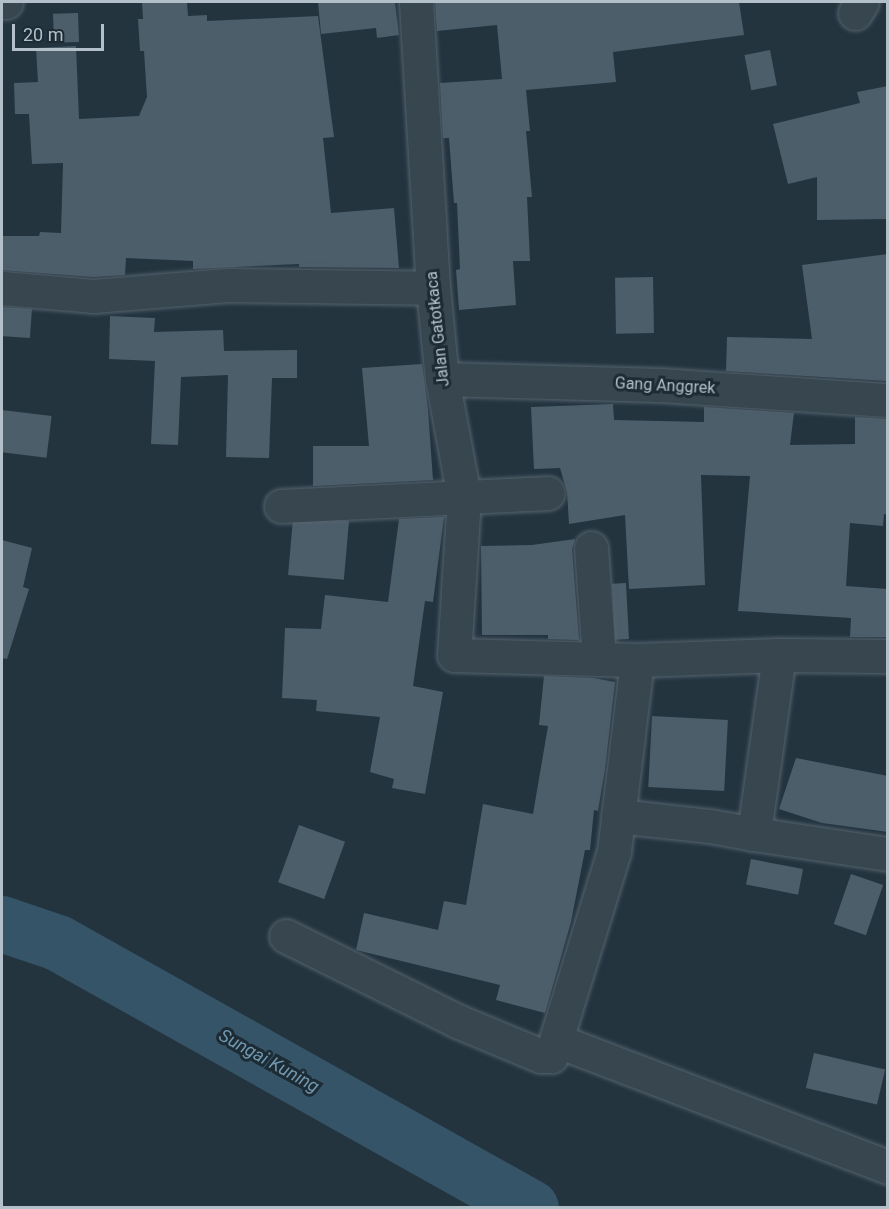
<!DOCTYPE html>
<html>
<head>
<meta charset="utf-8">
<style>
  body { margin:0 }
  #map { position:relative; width:889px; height:1209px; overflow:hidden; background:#23343f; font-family:Roboto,sans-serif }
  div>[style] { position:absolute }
  .river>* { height:56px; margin:-28px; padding:0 28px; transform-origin:28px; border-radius:28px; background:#355467 }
  .building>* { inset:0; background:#4c5e6a; transform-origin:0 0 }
  .roads { filter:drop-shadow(0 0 2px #55636d) drop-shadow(0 0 2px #55636d) }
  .minor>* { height:33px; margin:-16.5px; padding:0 16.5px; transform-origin:16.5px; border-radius:16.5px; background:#37464f }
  span { translate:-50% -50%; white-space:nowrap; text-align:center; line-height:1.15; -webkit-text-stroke:6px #1c2b34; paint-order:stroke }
  .street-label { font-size:16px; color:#b3c0ca }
  .water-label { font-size:18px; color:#7197af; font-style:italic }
  .frame { position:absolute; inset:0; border:3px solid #b3c0ca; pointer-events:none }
  .scale { position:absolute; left:12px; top:24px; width:92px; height:27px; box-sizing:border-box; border:3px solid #b3c0ca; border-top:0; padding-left:8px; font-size:18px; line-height:21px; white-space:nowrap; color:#b3c0ca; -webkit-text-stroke:4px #1c2b34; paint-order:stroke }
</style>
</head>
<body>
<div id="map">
  <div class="river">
    <i style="left:2px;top:924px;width:59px;rotate:18.7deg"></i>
    <i style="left:58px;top:943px;width:542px;rotate:29.26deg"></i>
  </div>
  <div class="building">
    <i style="clip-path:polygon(142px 2px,187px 2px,188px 16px,207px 15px,207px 21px,318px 16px,334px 137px,323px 138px,331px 213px,394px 208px,399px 268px,299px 267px,299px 264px,193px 269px,193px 261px,126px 258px,125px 275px,93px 277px,2px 270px,2px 236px,39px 236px,40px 232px,61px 233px,63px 163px,32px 164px,29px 114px,15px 114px,14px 83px,38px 82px,36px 48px,76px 46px,79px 119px,139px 116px,147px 97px,144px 51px,140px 51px,138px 19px,143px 19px)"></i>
    <i style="clip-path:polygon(318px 2px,395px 2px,399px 35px,377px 38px,376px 28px,321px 34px)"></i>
    <i style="clip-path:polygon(435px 2px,739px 2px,744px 35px,613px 52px,616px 82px,526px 90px,530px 131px,526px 131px,532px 197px,527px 197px,530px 261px,513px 261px,516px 305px,459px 310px,456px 270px,460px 269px,457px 203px,454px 203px,449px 138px,443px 138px,440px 83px,502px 79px,497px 25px,437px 31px)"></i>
    <i style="left:78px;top:13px;width:29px;height:25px;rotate:88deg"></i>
    <i style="left:770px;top:50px;width:36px;height:26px;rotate:79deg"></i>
    <i style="clip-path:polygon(888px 86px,888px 219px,817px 220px,817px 177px,788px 184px,773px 124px,860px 103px,857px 92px)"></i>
    <i style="clip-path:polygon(888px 254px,888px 381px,726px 371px,727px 337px,812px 339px,802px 265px)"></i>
    <i style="left:653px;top:277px;width:56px;height:38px;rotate:89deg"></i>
    <i style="left:2px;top:307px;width:30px;height:29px;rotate:4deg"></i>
    <i style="clip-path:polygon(110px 316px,155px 318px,154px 332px,223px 330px,224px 351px,297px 350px,297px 378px,272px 378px,269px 458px,226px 457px,228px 375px,181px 377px,178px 445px,151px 444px,155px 361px,109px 359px)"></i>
    <i style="clip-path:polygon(422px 364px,428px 409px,433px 480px,313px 486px,313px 446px,369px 446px,362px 368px)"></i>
    <i style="clip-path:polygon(613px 404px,614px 420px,704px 422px,704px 407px,794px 413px,790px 445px,855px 444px,855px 417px,888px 419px,888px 515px,884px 514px,883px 526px,850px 523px,846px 586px,888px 589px,888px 637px,850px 637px,851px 618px,738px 611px,750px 476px,701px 475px,705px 585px,629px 589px,625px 515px,569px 524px,567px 492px,560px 468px,534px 469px,531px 407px)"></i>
    <i style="left:2px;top:410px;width:50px;height:42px;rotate:7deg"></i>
    <i style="clip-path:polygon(444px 517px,433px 602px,425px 601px,413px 686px,443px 692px,425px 794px,392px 788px,394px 779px,370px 772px,380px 717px,316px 711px,317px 700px,282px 698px,285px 628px,321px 629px,325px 595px,388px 602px,399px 519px)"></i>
    <i style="left:349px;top:521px;width:59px;height:56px;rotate:95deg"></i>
    <i style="clip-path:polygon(575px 539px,572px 549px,579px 640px,548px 639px,548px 635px,482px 635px,481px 546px,532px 545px)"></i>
    <i style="clip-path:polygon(2px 540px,32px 548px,23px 587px,29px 589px,7px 659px,2px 658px)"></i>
    <i style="left:626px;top:583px;width:56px;height:14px;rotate:87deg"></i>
    <i style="clip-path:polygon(544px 676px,593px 678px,615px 682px,605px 769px,598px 811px,594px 810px,590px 850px,585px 850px,571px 922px,545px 1013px,496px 1000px,500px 985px,356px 950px,364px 913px,438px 930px,444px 901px,466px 905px,483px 804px,533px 814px,548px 726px,539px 725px)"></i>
    <i style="left:652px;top:716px;width:76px;height:71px;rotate:3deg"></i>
    <i style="clip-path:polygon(796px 758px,888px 776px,888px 832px,822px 823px,779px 809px)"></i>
    <i style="left:299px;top:825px;width:49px;height:61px;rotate:20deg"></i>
    <i style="left:751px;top:859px;width:53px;height:26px;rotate:11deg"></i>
    <i style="left:851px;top:874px;width:34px;height:53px;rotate:19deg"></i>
    <i style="left:814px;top:1053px;width:73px;height:36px;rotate:13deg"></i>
  </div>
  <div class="roads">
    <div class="minor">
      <i style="left:2px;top:2px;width:4px"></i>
      <i style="left:416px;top:2px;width:287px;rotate:86.6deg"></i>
      <i style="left:433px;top:288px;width:91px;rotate:84.4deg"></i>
      <i style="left:442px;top:379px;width:120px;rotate:79.4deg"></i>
      <i style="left:464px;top:497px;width:158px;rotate:93.6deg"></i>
      <i style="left:454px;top:655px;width:183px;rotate:1.6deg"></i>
      <i style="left:637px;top:660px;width:142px;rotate:-2deg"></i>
      <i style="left:779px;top:655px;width:109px;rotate:0.5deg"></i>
      <i style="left:855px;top:13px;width:13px;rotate:-58deg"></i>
      <i style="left:2px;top:288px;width:91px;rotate:5deg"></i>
      <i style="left:93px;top:296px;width:135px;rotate:-4.7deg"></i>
      <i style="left:228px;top:285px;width:205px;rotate:0.8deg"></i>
      <i style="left:442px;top:379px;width:218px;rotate:1.6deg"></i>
      <i style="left:660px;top:385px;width:228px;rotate:3.8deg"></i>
      <i style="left:281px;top:506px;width:267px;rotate:-2.8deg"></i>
      <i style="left:591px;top:548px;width:111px;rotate:85.9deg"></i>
      <i style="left:779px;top:655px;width:181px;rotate:98deg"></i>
      <i style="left:754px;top:834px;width:135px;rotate:8.5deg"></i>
      <i style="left:618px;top:816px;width:93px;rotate:6.2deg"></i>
      <i style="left:710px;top:826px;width:45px;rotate:10.3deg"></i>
      <i style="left:286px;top:936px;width:191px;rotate:26.4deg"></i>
      <i style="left:457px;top:1021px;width:91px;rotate:22.6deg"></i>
      <i style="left:541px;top:1056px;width:10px"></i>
      <i style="left:551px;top:1056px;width:214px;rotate:-72.9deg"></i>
      <i style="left:614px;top:851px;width:192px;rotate:-83.1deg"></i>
      <i style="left:558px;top:1041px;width:353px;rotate:20.9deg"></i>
    </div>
  </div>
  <div class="street-label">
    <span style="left:438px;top:329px;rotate:-96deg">Jalan Gatotkaca</span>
    <span style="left:665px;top:386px;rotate:3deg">Gang Anggrek</span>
  </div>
  <div class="water-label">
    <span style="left:269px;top:1061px;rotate:29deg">Sungai Kuning</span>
  </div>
  <div class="frame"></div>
  <div class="scale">20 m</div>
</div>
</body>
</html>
